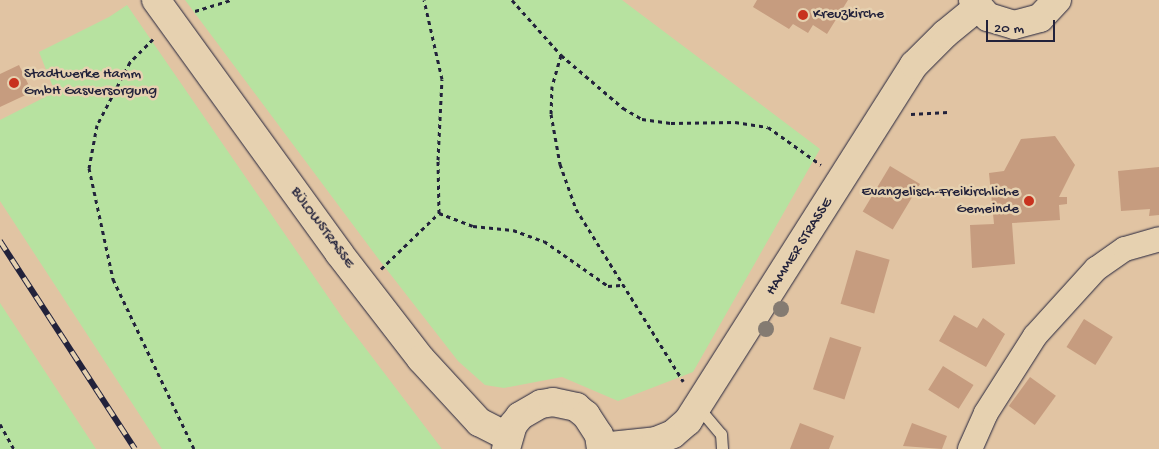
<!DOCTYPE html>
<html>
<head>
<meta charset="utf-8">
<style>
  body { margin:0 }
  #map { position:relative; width:1159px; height:449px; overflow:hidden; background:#e1c4a3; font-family:"Gochi Hand",sans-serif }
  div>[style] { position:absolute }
  .green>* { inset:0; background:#b7e2a0 }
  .building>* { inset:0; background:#c69c7f; transform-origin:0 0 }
  .path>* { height:3px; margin-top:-1.5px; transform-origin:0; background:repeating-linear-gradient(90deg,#22223b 0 4px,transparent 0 8px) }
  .roads { filter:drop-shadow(0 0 1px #22223b) drop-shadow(0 0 1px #22223b) }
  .lane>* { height:11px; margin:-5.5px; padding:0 5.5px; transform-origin:5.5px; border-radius:5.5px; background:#e6d1b0 }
  .street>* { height:24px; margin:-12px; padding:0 12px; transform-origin:12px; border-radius:12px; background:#e6d1b0 }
  .secondary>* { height:28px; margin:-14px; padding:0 14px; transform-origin:14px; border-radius:14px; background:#e6d1b0 }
  .rail>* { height:5.5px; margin-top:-2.75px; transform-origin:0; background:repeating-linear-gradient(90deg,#e6d1b0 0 11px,#22223b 0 22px); box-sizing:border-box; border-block:1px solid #22223b }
  .trees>* { width:16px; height:16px; margin:-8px; border-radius:50%; background:#847b72 }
  .dots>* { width:14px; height:14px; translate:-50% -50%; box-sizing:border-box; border:2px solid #e6d1b0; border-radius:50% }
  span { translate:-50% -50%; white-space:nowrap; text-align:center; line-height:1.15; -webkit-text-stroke:5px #e6d1b0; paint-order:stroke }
  .poi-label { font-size:15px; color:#22223b }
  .left { translate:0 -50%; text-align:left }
  .right { translate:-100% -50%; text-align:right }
  .street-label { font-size:15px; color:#22223b }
  .scale { position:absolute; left:986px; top:20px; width:69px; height:22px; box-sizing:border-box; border:2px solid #22223b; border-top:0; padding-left:6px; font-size:15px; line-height:18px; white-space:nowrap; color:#22223b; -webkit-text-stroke:4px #e6d1b0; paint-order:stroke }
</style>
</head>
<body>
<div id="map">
  <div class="green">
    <i style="clip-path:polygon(185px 0,622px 0,820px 149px,693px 372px,618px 401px,562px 377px,504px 388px,485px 385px,458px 361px,377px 257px)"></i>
    <i style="clip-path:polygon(127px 5px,344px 320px,442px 449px,162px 449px,0 201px,0 120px,55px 92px,39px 52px,109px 17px)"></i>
    <i style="clip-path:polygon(0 303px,96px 449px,0 449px)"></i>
  </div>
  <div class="building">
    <i style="clip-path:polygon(757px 0,848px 0,827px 34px,813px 25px,808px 33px,793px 24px,789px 29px,753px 7px)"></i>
    <i style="clip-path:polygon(19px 65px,32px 92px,0 107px,0 74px)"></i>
    <i style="clip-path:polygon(1055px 136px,1075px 165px,1059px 197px,1067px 197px,1067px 204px,1059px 205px,1060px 220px,1012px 223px,1015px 264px,972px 268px,970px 225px,994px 224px,989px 173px,1004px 171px,1021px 139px)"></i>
    <i style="left:890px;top:166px;width:35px;height:53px;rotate:31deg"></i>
    <i style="clip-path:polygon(1159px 167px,1159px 215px,1149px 216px,1150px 209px,1121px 211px,1118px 171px)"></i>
    <i style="left:856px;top:250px;width:35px;height:56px;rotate:16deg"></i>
    <i style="clip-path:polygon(954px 315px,977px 328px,983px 318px,1005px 334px,986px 367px,939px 341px)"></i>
    <i style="left:1084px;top:319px;width:34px;height:33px;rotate:32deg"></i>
    <i style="left:830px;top:337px;width:33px;height:55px;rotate:18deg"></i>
    <i style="left:943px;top:366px;width:36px;height:28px;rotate:32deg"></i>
    <i style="left:1030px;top:377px;width:32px;height:36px;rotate:36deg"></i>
    <i style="clip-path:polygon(800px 423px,834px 436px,829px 449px,790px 449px)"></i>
    <i style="clip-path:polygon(912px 423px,947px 436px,942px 449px,903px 446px)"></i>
  </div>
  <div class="path">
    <i style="left:512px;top:0;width:74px;rotate:48.3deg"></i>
    <i style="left:561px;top:55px;width:82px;rotate:40.5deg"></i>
    <i style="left:623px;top:108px;width:22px;rotate:30deg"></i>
    <i style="left:642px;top:119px;width:29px;rotate:8deg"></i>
    <i style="left:671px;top:123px;width:64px;rotate:-0.9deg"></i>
    <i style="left:735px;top:122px;width:33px;rotate:9deg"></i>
    <i style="left:768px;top:127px;width:65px;rotate:35.6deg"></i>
    <i style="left:195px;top:11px;width:37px;rotate:-17deg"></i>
    <i style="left:153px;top:39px;width:33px;rotate:135deg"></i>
    <i style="left:130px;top:62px;width:71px;rotate:117.6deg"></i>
    <i style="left:97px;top:125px;width:44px;rotate:100.5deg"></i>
    <i style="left:89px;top:168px;width:114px;rotate:77.8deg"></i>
    <i style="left:113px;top:279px;width:188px;rotate:64.5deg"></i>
    <i style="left:561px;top:55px;width:32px;rotate:106deg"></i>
    <i style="left:552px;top:86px;width:28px;rotate:92deg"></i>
    <i style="left:551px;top:114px;width:51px;rotate:79.8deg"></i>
    <i style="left:560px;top:164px;width:48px;rotate:70.4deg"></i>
    <i style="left:576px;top:209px;width:203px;rotate:58.1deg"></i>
    <i style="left:911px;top:114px;width:37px;rotate:-3deg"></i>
    <i style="left:439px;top:213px;width:36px;rotate:21deg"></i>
    <i style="left:473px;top:226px;width:40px;rotate:5.7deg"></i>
    <i style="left:513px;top:230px;width:33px;rotate:20deg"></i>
    <i style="left:544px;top:241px;width:78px;rotate:35.1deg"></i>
    <i style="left:608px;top:286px;width:13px;rotate:-4deg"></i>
    <i style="left:381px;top:269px;width:81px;rotate:-44deg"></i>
    <i style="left:439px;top:213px;width:53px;rotate:-91.1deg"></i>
    <i style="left:438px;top:160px;width:81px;rotate:-87.2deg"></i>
    <i style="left:442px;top:79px;width:81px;rotate:-102.8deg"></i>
    <i style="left:0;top:424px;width:29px;rotate:61deg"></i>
  </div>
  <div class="roads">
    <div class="lane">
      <i style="left:698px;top:407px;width:35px;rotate:50deg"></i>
      <i style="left:721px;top:434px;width:15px;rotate:86deg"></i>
    </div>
    <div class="street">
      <i style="left:970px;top:449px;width:39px;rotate:-66deg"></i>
      <i style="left:986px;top:413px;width:91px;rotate:-57.5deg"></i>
      <i style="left:1035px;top:336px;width:91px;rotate:-47.7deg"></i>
      <i style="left:1096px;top:269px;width:35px;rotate:-35deg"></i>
      <i style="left:1125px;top:249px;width:35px;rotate:-16deg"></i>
    </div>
    <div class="secondary">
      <i style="left:156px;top:0;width:312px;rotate:54.1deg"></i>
      <i style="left:339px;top:253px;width:134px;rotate:52.3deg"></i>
      <i style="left:421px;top:359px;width:86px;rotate:47.4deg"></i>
      <i style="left:479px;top:422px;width:33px;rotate:27deg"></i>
      <i style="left:973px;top:0;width:23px;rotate:49deg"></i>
      <i style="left:988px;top:17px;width:27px;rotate:17deg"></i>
      <i style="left:1014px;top:25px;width:27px;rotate:-15deg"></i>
      <i style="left:1040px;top:18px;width:25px;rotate:-47deg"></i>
      <i style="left:601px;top:447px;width:55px;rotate:-6.2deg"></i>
      <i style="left:656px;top:441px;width:18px;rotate:-22deg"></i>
      <i style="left:673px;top:434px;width:20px;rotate:-41deg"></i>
      <i style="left:688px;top:421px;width:422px;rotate:-57.6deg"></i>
      <i style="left:914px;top:65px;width:44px;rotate:-45deg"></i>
      <i style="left:945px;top:34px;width:43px;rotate:-39.3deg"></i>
      <i style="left:506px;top:449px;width:25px;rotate:-74deg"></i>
      <i style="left:513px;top:425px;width:11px;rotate:-52deg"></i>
      <i style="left:520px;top:416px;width:24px;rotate:-30deg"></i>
      <i style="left:541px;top:404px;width:12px;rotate:-9deg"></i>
      <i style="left:553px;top:402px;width:24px;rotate:12deg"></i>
      <i style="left:576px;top:407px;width:13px;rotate:39deg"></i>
      <i style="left:586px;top:415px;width:24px;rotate:57deg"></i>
      <i style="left:599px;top:435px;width:14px;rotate:82deg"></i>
    </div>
  </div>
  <div class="rail">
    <i style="left:0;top:241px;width:248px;rotate:57deg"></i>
  </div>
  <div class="trees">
    <i style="left:781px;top:309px"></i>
    <i style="left:766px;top:329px"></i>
  </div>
  <div class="dots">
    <i style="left:803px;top:15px;background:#c8321e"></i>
    <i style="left:14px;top:83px;background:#c8321e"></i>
    <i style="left:1029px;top:201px;background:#c8321e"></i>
  </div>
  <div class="poi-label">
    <span class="left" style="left:813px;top:15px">Kreuzkirche</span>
    <span class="left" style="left:24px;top:83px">Stadtwerke Hamm<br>GmbH Gasversorgung</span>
    <span class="right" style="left:1019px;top:201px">Evangelisch-Freikirchliche<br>Gemeinde</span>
  </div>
  <div class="street-label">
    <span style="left:322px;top:228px;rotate:54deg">BÜLOWSTRASSE</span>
    <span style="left:800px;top:247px;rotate:-58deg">HAMMER STRASSE</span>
  </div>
  <div class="scale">20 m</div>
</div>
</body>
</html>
